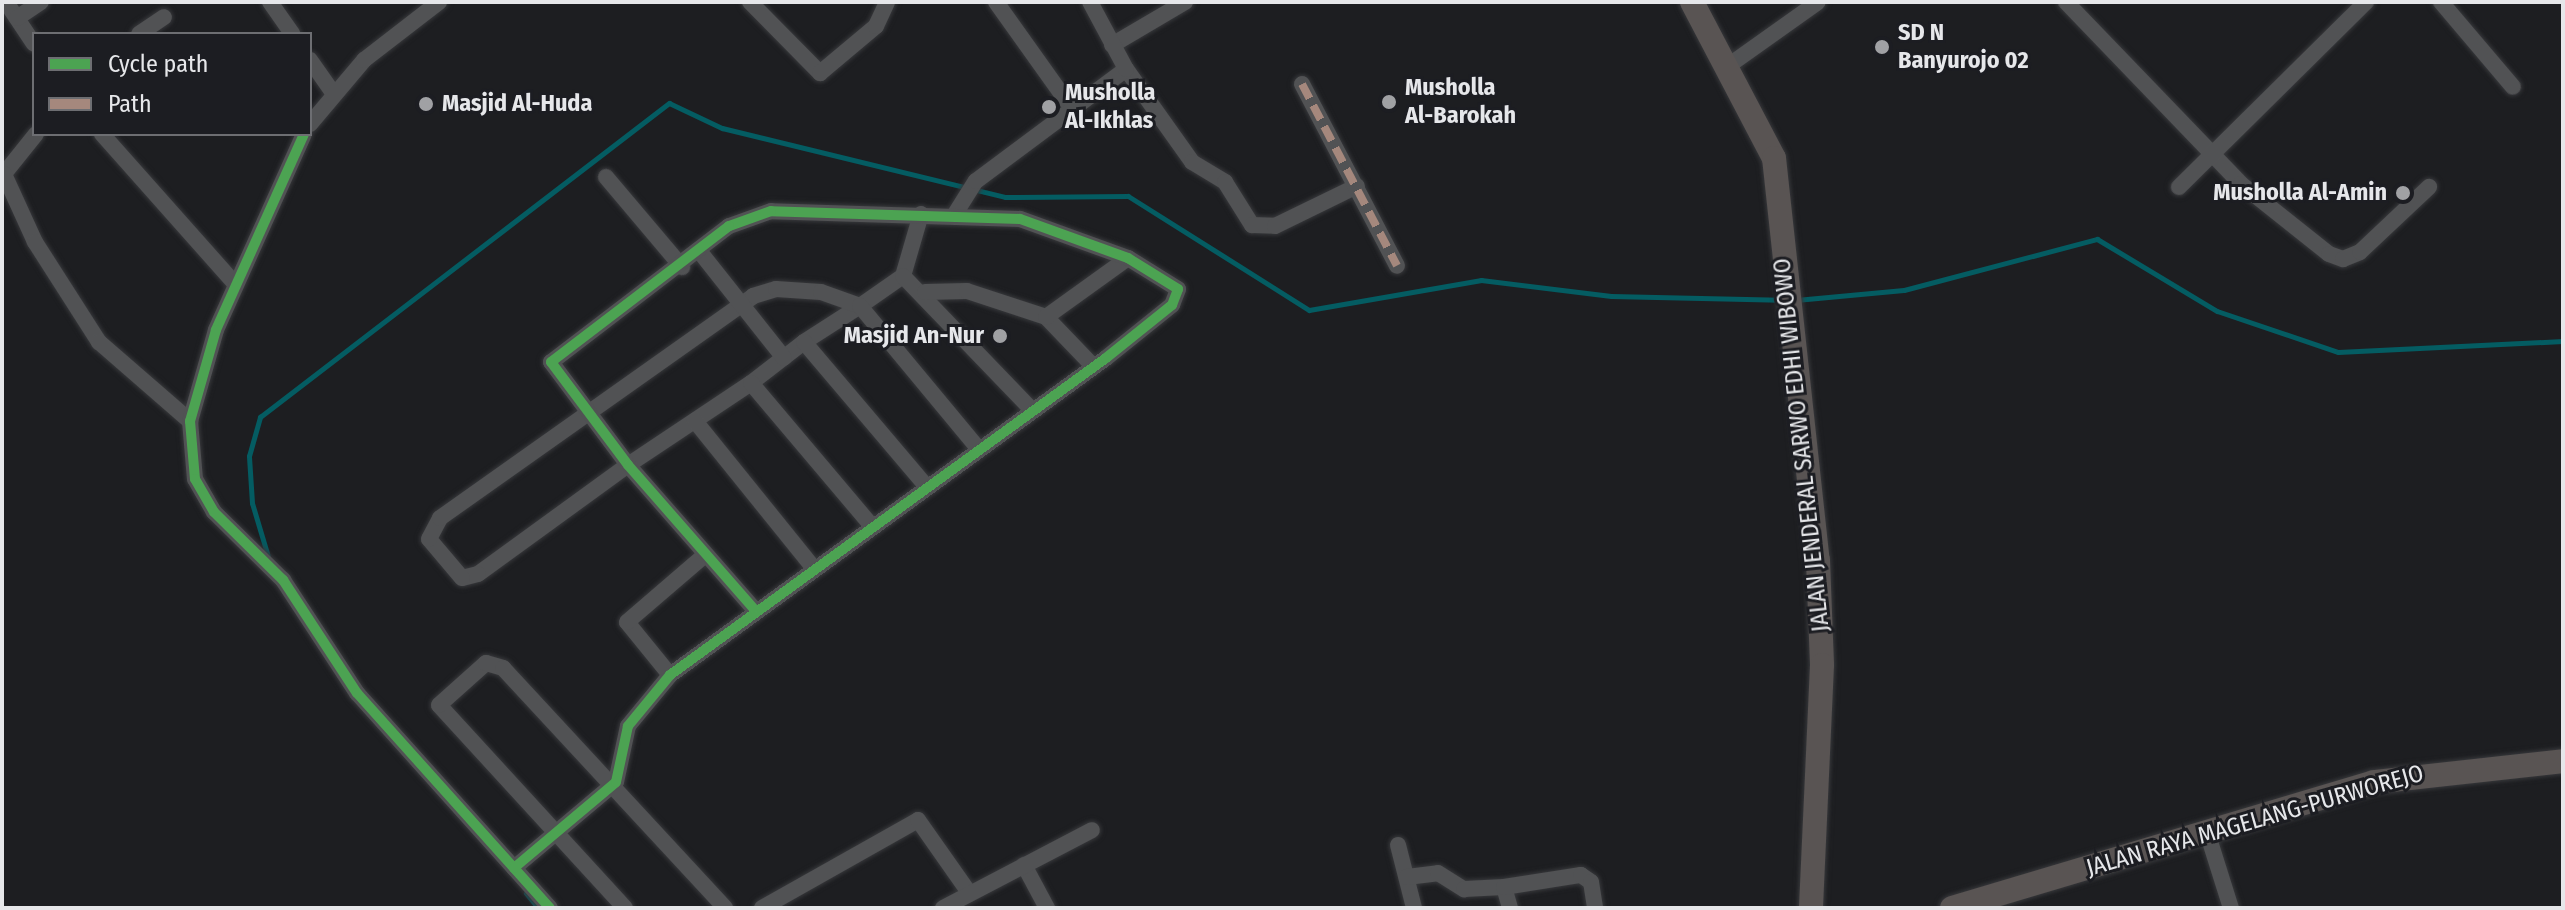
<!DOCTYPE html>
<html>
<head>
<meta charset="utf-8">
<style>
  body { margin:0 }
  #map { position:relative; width:2565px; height:910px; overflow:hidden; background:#1d1e21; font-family:"Fira Sans Condensed",sans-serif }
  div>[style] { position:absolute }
  .stream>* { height:5px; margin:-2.5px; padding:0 2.5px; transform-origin:2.5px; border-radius:2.5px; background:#045c62 }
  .roads { filter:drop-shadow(0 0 2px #37383b) drop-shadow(0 0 2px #37383b) }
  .street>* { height:16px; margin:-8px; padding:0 8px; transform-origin:8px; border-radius:8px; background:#515254 }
  .primary>* { height:24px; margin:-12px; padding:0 12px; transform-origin:12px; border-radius:12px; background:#595453 }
  .quiet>* { height:8px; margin-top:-4px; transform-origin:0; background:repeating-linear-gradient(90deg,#a5887d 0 16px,transparent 0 24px) }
  .cycleway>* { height:10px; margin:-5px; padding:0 5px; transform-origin:5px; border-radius:5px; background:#4ca352 }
  .dots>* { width:22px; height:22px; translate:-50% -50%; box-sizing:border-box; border:4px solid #1c1d22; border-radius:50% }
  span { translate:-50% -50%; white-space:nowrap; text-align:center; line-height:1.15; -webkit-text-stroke:6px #1c1d22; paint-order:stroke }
  .poi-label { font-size:24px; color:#e6e7ea; font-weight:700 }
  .left { translate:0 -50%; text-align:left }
  .right { translate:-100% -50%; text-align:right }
  .street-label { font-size:24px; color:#e6e7ea }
  .frame { position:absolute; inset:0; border:4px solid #e6e7ea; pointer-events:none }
  .legend { position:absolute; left:32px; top:32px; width:280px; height:104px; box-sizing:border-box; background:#1c1d22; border:2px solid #6d6e72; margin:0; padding:10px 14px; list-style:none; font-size:24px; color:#e6e7ea }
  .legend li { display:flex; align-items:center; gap:16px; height:40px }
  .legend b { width:40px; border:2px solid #6d6e72 }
</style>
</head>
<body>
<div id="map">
  <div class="stream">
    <i style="left:1796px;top:300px;width:108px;rotate:-5.3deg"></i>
    <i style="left:1904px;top:290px;width:200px;rotate:-14.8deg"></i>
    <i style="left:2097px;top:239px;width:140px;rotate:31deg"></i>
    <i style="left:2217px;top:311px;width:128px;rotate:18.7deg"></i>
    <i style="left:2338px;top:352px;width:225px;rotate:-2.8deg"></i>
    <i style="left:269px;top:560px;width:59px;rotate:-106.6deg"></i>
    <i style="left:252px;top:503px;width:47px;rotate:-93.7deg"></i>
    <i style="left:249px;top:456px;width:41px;rotate:-74.2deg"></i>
    <i style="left:260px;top:417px;width:516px;rotate:-37.51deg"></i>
    <i style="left:669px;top:103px;width:59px;rotate:25.3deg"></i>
    <i style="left:722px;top:128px;width:291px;rotate:13.7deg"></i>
    <i style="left:1005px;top:197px;width:123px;rotate:-0.5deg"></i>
    <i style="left:1128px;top:196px;width:214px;rotate:32.2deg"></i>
    <i style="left:1309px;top:310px;width:175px;rotate:-9.9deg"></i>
    <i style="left:1481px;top:280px;width:131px;rotate:7deg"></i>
    <i style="left:1611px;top:296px;width:171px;rotate:1.3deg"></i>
    <i style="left:526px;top:893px;width:19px;rotate:51deg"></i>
  </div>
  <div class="roads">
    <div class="street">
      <i style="left:6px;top:2px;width:50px;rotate:56.3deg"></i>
      <i style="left:270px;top:2px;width:39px;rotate:55deg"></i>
      <i style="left:750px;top:2px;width:100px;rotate:45.4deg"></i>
      <i style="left:820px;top:73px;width:73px;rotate:-40deg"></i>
      <i style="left:876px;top:26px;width:26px;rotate:-65deg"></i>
      <i style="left:996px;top:2px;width:129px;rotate:54.5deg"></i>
      <i style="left:2066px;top:2px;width:252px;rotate:46.1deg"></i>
      <i style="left:2241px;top:184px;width:112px;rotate:38.5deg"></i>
      <i style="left:2329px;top:254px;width:15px;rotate:20deg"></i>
      <i style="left:2343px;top:259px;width:18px;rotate:-22deg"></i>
      <i style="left:2360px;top:252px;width:95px;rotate:-43.3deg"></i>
      <i style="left:2441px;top:2px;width:111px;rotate:49.7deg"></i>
      <i style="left:17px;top:18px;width:29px;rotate:-34deg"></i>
      <i style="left:139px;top:34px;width:30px;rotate:-34deg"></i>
      <i style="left:1112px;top:45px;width:85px;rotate:-30.5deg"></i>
      <i style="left:310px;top:60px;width:39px;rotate:55deg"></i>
      <i style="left:1728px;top:66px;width:110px;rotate:-35.4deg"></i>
      <i style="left:1126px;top:69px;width:114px;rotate:54.6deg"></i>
      <i style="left:1192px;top:162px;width:39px;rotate:31deg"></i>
      <i style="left:1225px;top:182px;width:51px;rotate:57.9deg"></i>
      <i style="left:1252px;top:225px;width:23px;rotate:2deg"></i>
      <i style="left:1275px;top:226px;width:91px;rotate:-26deg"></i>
      <i style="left:1302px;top:84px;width:205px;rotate:62.4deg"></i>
      <i style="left:310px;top:124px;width:84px;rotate:-49.8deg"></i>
      <i style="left:364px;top:60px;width:95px;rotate:-37.7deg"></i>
      <i style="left:36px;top:134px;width:51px;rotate:128.7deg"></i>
      <i style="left:4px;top:174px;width:75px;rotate:65.5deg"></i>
      <i style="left:35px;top:242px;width:119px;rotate:57.4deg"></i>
      <i style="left:99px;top:342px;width:121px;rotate:41deg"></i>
      <i style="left:102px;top:134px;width:200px;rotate:48.4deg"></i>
      <i style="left:304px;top:134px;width:215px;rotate:114.2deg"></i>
      <i style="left:216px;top:330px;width:95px;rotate:105.9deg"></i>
      <i style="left:190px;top:421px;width:58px;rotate:85.1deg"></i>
      <i style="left:195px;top:479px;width:38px;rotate:60deg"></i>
      <i style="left:214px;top:512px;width:97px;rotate:44.6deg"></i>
      <i style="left:283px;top:580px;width:135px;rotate:56.8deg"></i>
      <i style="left:357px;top:693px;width:289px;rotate:48.1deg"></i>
      <i style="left:606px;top:177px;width:118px;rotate:49.8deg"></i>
      <i style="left:2179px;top:187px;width:263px;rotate:-44.7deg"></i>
      <i style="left:921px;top:214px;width:65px;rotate:106.2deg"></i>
      <i style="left:903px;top:276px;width:52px;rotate:145.1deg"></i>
      <i style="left:860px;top:306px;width:67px;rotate:147.3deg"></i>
      <i style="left:804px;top:342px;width:67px;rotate:142.3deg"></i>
      <i style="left:751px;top:383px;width:148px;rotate:146.3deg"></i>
      <i style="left:628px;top:465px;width:185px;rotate:144deg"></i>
      <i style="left:478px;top:574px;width:16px;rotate:166deg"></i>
      <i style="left:462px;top:578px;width:51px;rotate:-130.2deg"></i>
      <i style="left:429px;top:539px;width:24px;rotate:-62deg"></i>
      <i style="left:440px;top:518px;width:384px;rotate:-35.3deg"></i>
      <i style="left:753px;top:296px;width:24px;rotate:-17deg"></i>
      <i style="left:776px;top:289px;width:45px;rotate:3.8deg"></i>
      <i style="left:821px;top:292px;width:41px;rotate:19.7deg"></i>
      <i style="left:860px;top:306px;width:183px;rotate:50.3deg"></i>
      <i style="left:955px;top:214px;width:39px;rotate:-58deg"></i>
      <i style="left:976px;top:181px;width:187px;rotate:-36.7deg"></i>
      <i style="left:1126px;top:69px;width:76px;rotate:-118.2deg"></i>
      <i style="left:700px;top:252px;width:135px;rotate:51.6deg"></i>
      <i style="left:903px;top:276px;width:185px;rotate:46.1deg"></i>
      <i style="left:925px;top:292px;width:42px;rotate:-1.4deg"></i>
      <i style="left:967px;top:291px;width:83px;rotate:18.2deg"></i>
      <i style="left:1046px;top:317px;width:69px;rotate:46.2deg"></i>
      <i style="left:1046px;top:317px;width:101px;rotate:-35.7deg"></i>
      <i style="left:804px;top:342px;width:189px;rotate:49.7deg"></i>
      <i style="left:751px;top:383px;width:186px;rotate:49.8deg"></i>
      <i style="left:695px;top:421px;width:188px;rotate:51.1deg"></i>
      <i style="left:670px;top:675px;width:68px;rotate:-129.1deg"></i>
      <i style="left:627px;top:622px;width:103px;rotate:-40.7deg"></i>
      <i style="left:2207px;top:832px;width:80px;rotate:72.5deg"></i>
      <i style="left:1398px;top:845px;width:65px;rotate:75.7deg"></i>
      <i style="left:1024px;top:865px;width:49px;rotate:61.9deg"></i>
      <i style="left:514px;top:868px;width:133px;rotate:-40.1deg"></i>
      <i style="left:616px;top:782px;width:57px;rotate:-77.9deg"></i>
      <i style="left:628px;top:726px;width:66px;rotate:-50.5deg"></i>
      <i style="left:670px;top:675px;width:539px;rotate:-36.02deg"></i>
      <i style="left:1106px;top:358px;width:85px;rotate:-38.8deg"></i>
      <i style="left:1172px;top:305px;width:17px;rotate:-69deg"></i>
      <i style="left:1178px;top:289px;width:59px;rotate:-148.2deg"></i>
      <i style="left:1128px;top:258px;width:115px;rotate:-160.1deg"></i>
      <i style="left:1020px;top:219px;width:249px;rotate:-178.2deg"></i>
      <i style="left:771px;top:211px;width:45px;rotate:160.3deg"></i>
      <i style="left:729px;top:226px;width:224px;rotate:142.6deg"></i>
      <i style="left:551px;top:362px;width:129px;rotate:53.2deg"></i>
      <i style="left:628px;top:465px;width:190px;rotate:48.8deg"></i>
      <i style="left:1407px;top:877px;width:31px;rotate:-7deg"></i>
      <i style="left:1438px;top:873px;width:31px;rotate:32deg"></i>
      <i style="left:1464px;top:889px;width:40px;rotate:-2.9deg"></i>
      <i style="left:1504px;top:887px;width:22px;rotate:74deg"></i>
      <i style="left:1504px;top:887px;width:78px;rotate:-8.9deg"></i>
      <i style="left:1581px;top:875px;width:12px;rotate:35deg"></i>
      <i style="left:1591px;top:882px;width:26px;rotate:81deg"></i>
      <i style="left:625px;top:908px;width:275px;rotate:-132.5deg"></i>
      <i style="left:439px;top:705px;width:63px;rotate:-41.8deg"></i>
      <i style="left:486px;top:663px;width:18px;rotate:16deg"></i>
      <i style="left:503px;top:668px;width:327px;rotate:47.2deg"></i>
      <i style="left:762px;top:908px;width:179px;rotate:-29.4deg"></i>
      <i style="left:918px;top:820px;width:90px;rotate:54.9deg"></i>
      <i style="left:943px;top:908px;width:168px;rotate:-27.6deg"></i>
    </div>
    <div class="primary">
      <i style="left:1692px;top:2px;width:176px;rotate:62.3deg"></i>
      <i style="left:1774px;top:158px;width:404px;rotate:83.8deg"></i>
      <i style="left:1818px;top:560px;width:105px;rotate:87.8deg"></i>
      <i style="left:1822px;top:665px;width:243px;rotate:92.6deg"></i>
      <i style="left:1952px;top:908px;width:440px;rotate:-16.6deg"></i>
      <i style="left:2374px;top:782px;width:190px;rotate:-6.3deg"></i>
    </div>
  </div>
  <div class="quiet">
    <i style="left:1302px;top:84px;width:205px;rotate:62.4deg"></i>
  </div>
  <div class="cycleway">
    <i style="left:304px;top:134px;width:215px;rotate:114.2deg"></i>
    <i style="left:216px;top:330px;width:95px;rotate:105.9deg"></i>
    <i style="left:190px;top:421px;width:58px;rotate:85.1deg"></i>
    <i style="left:195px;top:479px;width:38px;rotate:60deg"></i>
    <i style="left:214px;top:512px;width:97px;rotate:44.6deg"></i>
    <i style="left:283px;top:580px;width:135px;rotate:56.8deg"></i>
    <i style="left:357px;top:693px;width:289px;rotate:48.1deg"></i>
    <i style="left:514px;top:868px;width:133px;rotate:-40.1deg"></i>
    <i style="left:616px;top:782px;width:57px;rotate:-77.9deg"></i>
    <i style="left:628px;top:726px;width:66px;rotate:-50.5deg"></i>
    <i style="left:670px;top:675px;width:539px;rotate:-36.02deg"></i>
    <i style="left:1106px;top:358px;width:85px;rotate:-38.8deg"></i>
    <i style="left:1172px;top:305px;width:17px;rotate:-69deg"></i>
    <i style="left:1178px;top:289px;width:59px;rotate:-148.2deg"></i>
    <i style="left:1128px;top:258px;width:115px;rotate:-160.1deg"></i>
    <i style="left:1020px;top:219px;width:249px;rotate:-178.2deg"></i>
    <i style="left:771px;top:211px;width:45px;rotate:160.3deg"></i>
    <i style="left:729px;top:226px;width:224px;rotate:142.6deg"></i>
    <i style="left:551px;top:362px;width:129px;rotate:53.2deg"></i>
    <i style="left:628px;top:465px;width:190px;rotate:48.8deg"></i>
  </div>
  <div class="dots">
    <i style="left:1882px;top:47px;background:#a0a1a4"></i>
    <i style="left:1389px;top:102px;background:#a0a1a4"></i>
    <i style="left:426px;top:104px;background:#a0a1a4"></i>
    <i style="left:1049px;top:107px;background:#a0a1a4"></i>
    <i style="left:2403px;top:193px;background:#a0a1a4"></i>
    <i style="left:1000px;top:336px;background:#a0a1a4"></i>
  </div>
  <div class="poi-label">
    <span class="left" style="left:1898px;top:47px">SD N<br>Banyurojo 02</span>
    <span class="left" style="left:1405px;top:102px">Musholla<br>Al-Barokah</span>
    <span class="left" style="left:1065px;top:107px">Musholla<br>Al-Ikhlas</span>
    <span class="left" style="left:442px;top:104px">Masjid Al-Huda</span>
    <span class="right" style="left:2387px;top:193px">Musholla Al-Amin</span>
    <span class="right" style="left:984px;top:336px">Masjid An-Nur</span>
  </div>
  <div class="street-label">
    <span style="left:1802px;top:445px;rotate:-96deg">JALAN JENDERAL SARWO EDHI WIBOWO</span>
    <span style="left:2255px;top:821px;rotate:-16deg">JALAN RAYA MAGELANG-PURWOREJO</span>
  </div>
  <div class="frame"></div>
  <ul class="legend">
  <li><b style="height:10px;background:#4ca352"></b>Cycle path</li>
  <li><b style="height:10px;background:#a5887d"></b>Path</li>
  </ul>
</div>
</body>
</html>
